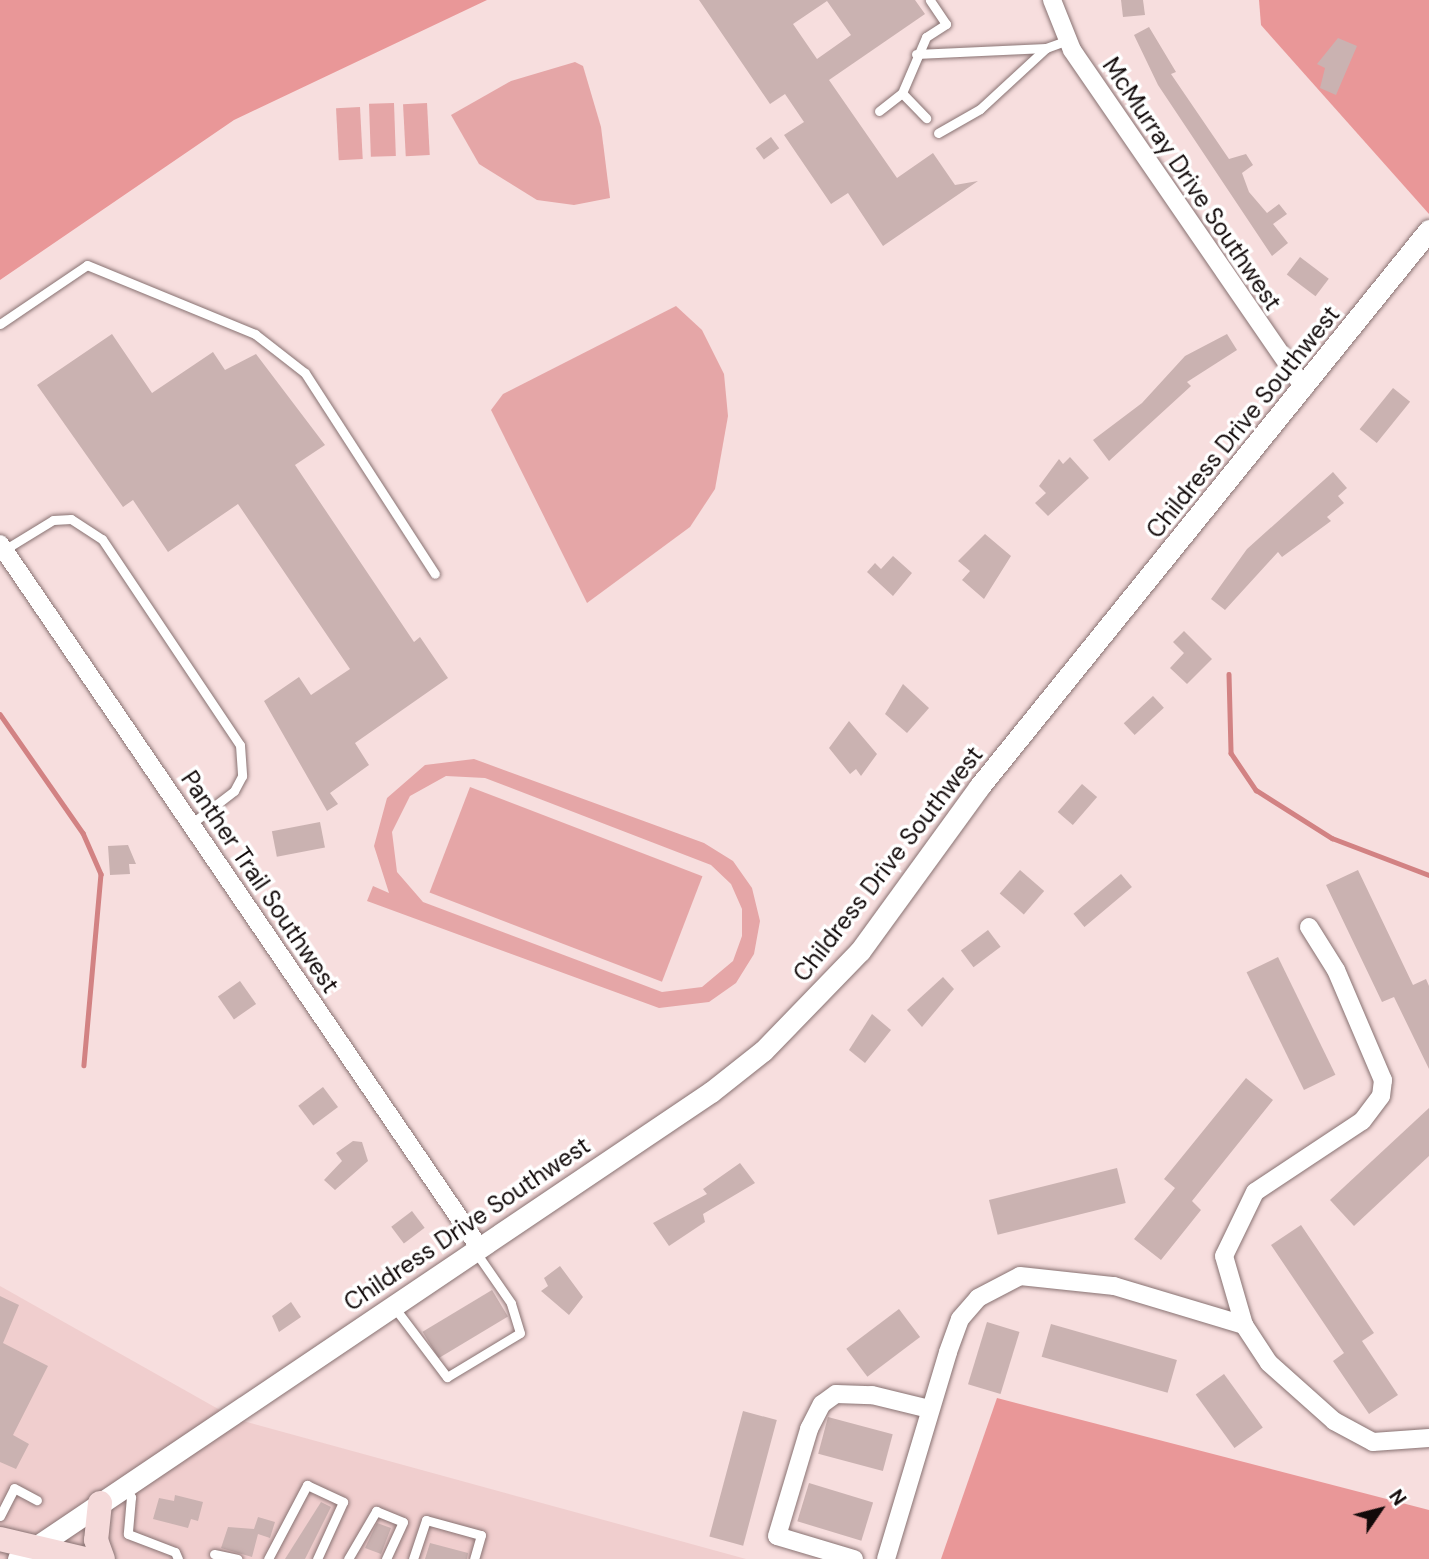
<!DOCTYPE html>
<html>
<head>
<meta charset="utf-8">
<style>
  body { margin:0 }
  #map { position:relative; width:1429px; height:1559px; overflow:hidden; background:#f7dede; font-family:"DM Sans",sans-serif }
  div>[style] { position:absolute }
  .built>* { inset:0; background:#f0cece }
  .green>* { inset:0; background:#e5a6a7; transform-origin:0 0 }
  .forest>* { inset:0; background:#e99798 }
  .stream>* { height:4.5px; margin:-2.25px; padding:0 2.25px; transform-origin:2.25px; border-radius:2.25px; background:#d28283 }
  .building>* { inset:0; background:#cab2b1; transform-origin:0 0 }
  .roads { filter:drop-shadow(0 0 2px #887272) drop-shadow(0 0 2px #887272) }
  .service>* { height:9px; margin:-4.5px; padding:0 4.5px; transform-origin:4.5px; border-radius:4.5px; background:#fff }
  .minor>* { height:18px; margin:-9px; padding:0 9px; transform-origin:9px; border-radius:9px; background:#fff }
  .tertiary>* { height:21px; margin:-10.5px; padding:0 10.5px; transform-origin:10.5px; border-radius:10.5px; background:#fff }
  .secondary>* { height:24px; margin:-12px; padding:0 12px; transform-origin:12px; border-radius:12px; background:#f5dada }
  span { translate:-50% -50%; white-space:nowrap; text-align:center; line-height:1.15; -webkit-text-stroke:7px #fff; paint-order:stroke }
  .street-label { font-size:24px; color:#120a0a }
  .north { position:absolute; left:1345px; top:1475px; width:70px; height:70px; -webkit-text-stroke:5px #fff; paint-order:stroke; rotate:55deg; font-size:19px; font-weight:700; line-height:28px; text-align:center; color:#120a0a }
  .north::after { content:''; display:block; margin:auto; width:24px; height:32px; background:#120a0a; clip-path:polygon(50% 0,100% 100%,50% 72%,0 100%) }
</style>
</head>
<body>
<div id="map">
  <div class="built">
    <i style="clip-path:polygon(0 1286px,236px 1419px,746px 1559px,0 1559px)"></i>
  </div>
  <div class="green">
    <i style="clip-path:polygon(575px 62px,583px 66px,601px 127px,610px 198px,574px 205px,537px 200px,479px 164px,451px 115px,511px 81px)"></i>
    <i style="left:394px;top:103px;width:53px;height:25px;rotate:88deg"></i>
    <i style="left:427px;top:103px;width:52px;height:24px;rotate:87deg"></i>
    <i style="left:360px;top:107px;width:52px;height:24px;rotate:87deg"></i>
    <i style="clip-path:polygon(676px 306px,702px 330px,724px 374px,728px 416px,715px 489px,690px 527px,587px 603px,491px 410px,503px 394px)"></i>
    <i style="clip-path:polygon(evenodd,474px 759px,704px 843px,733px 861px,752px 888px,760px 921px,754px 954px,736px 983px,709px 1002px,659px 1008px,367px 901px,373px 886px,389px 893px,374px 846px,387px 798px,425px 765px,474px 759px,446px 776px,485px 778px,711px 865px,731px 884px,742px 909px,742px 936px,733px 961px,702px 987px,662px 992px,423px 902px,397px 872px,392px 832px,410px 796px,446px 776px)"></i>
    <i style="left:470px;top:787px;width:249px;height:113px;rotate:21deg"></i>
  </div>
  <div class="forest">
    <i style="clip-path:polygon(0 0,487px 0,234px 120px,0 280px)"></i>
    <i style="clip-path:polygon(1259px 0,1429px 0,1429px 214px,1261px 25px)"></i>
    <i style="clip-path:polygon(997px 1398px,1429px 1510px,1429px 1559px,941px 1559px)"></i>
  </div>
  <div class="stream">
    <i style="left:1229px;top:674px;width:79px;rotate:88.5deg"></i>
    <i style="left:1231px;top:753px;width:45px;rotate:56deg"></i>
    <i style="left:1256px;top:790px;width:90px;rotate:32.3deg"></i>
    <i style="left:1332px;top:838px;width:104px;rotate:20.9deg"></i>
    <i style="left:0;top:714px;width:145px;rotate:55.1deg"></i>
    <i style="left:83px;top:833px;width:45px;rotate:66.3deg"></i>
    <i style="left:101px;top:874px;width:192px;rotate:95.1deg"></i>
  </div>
  <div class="building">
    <i style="clip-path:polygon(evenodd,699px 0,915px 0,925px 14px,829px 80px,897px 178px,933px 153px,955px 185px,978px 181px,883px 246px,848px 193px,831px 204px,784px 135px,804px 122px,785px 94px,770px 104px,699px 0,827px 1px,851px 35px,817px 59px,793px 24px,827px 1px)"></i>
    <i style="clip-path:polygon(1121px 0,1143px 0,1145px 15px,1123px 17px)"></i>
    <i style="clip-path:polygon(1149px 27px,1176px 72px,1171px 74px,1229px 159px,1246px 154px,1253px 165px,1242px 173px,1249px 192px,1267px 213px,1279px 204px,1287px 214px,1273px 224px,1288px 243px,1272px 256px,1158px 85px,1134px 35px)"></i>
    <i style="clip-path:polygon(1338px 38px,1357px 46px,1336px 95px,1320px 88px,1325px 68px,1317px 64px)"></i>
    <i style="left:771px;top:137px;width:14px;height:19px;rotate:54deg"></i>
    <i style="left:1300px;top:257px;width:36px;height:22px;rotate:37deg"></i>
    <i style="clip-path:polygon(112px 334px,152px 393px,213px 352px,225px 370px,256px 354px,325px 445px,295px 465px,414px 642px,420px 637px,448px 678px,355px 743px,369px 765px,330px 793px,338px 804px,327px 811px,264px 701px,299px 677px,311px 695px,350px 669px,238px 504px,168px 552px,133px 500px,123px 507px,37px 385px)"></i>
    <i style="clip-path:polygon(1227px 334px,1237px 350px,1187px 382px,1191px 386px,1109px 461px,1093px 440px,1142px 403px,1185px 356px)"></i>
    <i style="left:1393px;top:388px;width:22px;height:53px;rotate:39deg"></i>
    <i style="clip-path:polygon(1070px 457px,1089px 478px,1048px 516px,1035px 503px,1046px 493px,1039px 486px,1059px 459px,1063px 464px)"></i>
    <i style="clip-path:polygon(1333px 472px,1347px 488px,1338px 496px,1344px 503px,1327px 517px,1331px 521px,1282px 557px,1278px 552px,1225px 610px,1211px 599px,1247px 549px)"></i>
    <i style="clip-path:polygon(985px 534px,1011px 556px,984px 599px,962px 580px,970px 571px,958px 561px)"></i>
    <i style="clip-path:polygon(893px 556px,912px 573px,893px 596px,867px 572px,875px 563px,881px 569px)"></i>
    <i style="clip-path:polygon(1184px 631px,1212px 659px,1187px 684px,1170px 668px,1184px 653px,1173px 642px)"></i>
    <i style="clip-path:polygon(903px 684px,929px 708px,907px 733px,885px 714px)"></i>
    <i style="left:1153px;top:696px;width:16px;height:40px;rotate:47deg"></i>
    <i style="clip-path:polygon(849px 721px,877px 754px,861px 776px,856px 769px,850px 774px,829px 748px)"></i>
    <i style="left:1082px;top:784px;width:20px;height:37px;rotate:41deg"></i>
    <i style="left:320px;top:822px;width:26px;height:49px;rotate:79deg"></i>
    <i style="clip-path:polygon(128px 845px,136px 864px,129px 864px,130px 874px,110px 875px,108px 846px)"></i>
    <i style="left:1020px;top:870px;width:32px;height:31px;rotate:41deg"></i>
    <i style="clip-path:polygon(1358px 870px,1413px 985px,1426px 979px,1429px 986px,1429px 1069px,1394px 997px,1382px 1002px,1326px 885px)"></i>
    <i style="left:1121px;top:874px;width:17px;height:62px;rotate:50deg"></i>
    <i style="left:988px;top:930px;width:21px;height:34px;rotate:53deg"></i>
    <i style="left:1278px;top:957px;width:131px;height:35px;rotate:64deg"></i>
    <i style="clip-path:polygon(943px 977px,954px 989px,922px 1027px,907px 1010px)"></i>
    <i style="left:240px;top:981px;width:28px;height:27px;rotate:55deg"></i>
    <i style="clip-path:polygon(872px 1014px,891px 1030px,865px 1063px,849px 1050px)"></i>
    <i style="clip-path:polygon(1246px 1078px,1273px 1100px,1192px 1201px,1201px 1210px,1161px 1260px,1134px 1239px,1175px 1188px,1164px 1179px)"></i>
    <i style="left:323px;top:1087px;width:25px;height:31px;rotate:53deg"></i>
    <i style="clip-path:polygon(1429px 1108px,1429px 1156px,1354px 1226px,1330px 1200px)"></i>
    <i style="clip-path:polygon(353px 1141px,362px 1142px,368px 1161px,335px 1190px,324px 1180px,342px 1161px,336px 1153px)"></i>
    <i style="clip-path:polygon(740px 1163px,755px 1183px,703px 1214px,705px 1222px,669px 1246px,653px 1223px,707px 1194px,703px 1189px)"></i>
    <i style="left:1117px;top:1168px;width:36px;height:132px;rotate:76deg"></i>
    <i style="left:412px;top:1211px;width:21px;height:26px;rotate:53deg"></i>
    <i style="clip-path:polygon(1301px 1225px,1374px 1333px,1362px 1341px,1398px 1395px,1369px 1414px,1333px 1361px,1344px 1353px,1271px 1245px)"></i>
    <i style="clip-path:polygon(560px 1266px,583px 1297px,569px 1315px,541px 1291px,548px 1286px,544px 1278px)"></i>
    <i style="left:492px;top:1290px;width:31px;height:81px;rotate:59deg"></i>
    <i style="clip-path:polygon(0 1296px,19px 1305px,3px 1343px,48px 1366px,13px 1435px,29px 1444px,16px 1469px,0 1462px)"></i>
    <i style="clip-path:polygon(291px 1302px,301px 1317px,279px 1332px,272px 1316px)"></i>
    <i style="left:899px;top:1309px;width:35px;height:66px;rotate:53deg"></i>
    <i style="left:987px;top:1322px;width:34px;height:65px;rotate:17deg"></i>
    <i style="left:1051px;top:1324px;width:131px;height:34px;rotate:16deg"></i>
    <i style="left:1224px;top:1374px;width:66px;height:35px;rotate:54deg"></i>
    <i style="left:743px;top:1411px;width:35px;height:130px;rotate:15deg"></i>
    <i style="left:828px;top:1417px;width:67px;height:38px;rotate:15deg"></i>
    <i style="left:809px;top:1483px;width:67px;height:40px;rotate:17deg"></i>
    <i style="clip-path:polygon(175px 1495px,203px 1502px,198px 1521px,191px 1519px,188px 1528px,153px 1519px,159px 1498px,174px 1501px)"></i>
    <i style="clip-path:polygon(321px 1502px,331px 1507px,305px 1559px,285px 1559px)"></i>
    <i style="clip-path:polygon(258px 1517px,275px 1522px,270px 1538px,258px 1534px,252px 1557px,221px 1548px,228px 1527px,254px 1529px)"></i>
    <i style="clip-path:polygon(377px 1523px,391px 1528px,381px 1554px,365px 1548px)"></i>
    <i style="clip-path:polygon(430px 1543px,468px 1553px,467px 1559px,425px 1559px)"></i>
  </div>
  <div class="roads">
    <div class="service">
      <i style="left:916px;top:54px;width:130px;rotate:-2.6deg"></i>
      <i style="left:1046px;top:48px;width:23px;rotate:-20deg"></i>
      <i style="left:902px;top:93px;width:35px;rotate:46deg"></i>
      <i style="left:879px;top:111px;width:29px;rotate:-38deg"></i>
      <i style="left:902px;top:93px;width:61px;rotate:-66.8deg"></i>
      <i style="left:926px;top:37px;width:24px;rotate:-33deg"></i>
      <i style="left:946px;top:24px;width:29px;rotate:-124deg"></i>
      <i style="left:938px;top:133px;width:48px;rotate:-29.7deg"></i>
      <i style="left:980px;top:109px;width:90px;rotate:-42.7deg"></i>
      <i style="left:0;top:324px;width:105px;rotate:-34.1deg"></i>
      <i style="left:87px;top:265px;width:182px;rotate:22.3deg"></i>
      <i style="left:255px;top:334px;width:63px;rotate:38deg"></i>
      <i style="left:305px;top:373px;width:239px;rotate:57.1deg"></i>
      <i style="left:4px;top:550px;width:57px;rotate:-31.5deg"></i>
      <i style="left:53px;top:520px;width:18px;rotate:-3deg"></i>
      <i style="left:71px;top:519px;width:37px;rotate:33deg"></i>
      <i style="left:102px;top:539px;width:248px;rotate:56.2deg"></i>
      <i style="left:240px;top:745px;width:31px;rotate:86deg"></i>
      <i style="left:242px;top:776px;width:17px;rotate:118deg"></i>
      <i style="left:234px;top:791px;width:54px;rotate:142.5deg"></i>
      <i style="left:394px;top:1307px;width:88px;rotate:52.9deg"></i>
      <i style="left:447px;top:1377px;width:85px;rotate:-31.1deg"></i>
      <i style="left:520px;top:1333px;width:31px;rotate:-107deg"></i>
      <i style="left:511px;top:1303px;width:63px;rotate:-124.7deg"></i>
      <i style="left:124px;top:1489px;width:11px;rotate:49deg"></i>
      <i style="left:131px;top:1497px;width:37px;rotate:95deg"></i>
      <i style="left:128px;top:1534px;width:50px;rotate:21deg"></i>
      <i style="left:175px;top:1552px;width:8px;rotate:67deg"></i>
      <i style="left:0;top:1516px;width:31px;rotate:-63deg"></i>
      <i style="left:14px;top:1488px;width:26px;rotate:28deg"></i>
      <i style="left:214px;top:1554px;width:24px;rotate:12deg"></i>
      <i style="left:268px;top:1559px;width:84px;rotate:-62.2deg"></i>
      <i style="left:307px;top:1485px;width:40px;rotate:25deg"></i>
      <i style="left:343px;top:1502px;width:63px;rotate:114.5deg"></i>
      <i style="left:348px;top:1559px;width:56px;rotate:-59.7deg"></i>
      <i style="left:376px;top:1511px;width:29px;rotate:22deg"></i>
      <i style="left:403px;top:1522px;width:41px;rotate:114.7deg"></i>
      <i style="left:413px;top:1559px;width:41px;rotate:-71.6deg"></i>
      <i style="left:426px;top:1520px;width:57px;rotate:15.3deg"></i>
      <i style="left:481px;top:1535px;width:25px;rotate:106deg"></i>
    </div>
    <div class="minor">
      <i style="left:1052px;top:0;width:54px;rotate:68.2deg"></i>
      <i style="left:1072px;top:50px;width:410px;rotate:55.5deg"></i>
      <i style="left:0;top:544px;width:851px;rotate:55.73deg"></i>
      <i style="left:1309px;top:927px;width:51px;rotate:57.9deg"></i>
      <i style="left:1336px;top:970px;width:120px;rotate:66.9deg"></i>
      <i style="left:1383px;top:1080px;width:16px;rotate:97deg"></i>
      <i style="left:1381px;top:1096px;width:31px;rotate:127deg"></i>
      <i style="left:1362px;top:1121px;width:128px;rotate:146.4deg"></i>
      <i style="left:1255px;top:1192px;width:71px;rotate:115.8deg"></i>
      <i style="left:1224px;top:1256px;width:72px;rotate:73.8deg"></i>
      <i style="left:1244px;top:1325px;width:45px;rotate:56.7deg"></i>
      <i style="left:1269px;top:1363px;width:87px;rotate:41.7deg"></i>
      <i style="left:1334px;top:1421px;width:44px;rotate:28.3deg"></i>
      <i style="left:1373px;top:1442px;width:56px;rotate:-4.1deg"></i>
      <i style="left:854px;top:1559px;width:80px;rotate:-163.4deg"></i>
      <i style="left:777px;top:1536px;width:112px;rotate:-73.3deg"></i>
      <i style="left:809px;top:1429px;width:28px;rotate:-63deg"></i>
      <i style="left:822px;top:1404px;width:17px;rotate:-36deg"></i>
      <i style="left:836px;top:1394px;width:36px;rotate:2deg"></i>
      <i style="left:872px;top:1395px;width:59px;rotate:13.8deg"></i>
      <i style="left:886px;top:1559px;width:216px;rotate:-73.3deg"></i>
      <i style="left:948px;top:1352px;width:35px;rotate:-70deg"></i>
      <i style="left:960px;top:1319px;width:28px;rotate:-49deg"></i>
      <i style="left:978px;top:1298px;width:47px;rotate:-27.6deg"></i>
      <i style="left:1020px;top:1276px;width:95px;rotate:6.1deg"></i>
      <i style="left:1114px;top:1286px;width:136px;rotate:16.7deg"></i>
    </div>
    <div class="tertiary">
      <i style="left:18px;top:1559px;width:836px;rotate:-33.98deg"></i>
      <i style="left:711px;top:1092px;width:66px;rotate:-38.3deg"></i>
      <i style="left:763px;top:1051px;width:139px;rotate:-45.9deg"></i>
      <i style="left:860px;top:951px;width:203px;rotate:-54deg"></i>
      <i style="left:979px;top:787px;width:716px;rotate:-51.07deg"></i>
    </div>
    <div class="secondary">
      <i style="left:100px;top:1503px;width:37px;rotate:96deg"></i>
      <i style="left:96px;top:1540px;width:20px;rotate:70deg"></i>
      <i style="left:0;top:1539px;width:87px;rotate:13.2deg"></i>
    </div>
  </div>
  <div class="street-label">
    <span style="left:1192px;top:184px;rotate:56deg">McMurray Drive Southwest</span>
    <span style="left:1243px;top:422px;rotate:-51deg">Childress Drive Southwest</span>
    <span style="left:888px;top:864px;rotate:-52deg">Childress Drive Southwest</span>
    <span style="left:260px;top:882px;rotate:56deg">Panther Trail Southwest</span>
    <span style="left:467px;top:1224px;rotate:-34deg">Childress Drive Southwest</span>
  </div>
  <div class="north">N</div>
</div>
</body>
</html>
